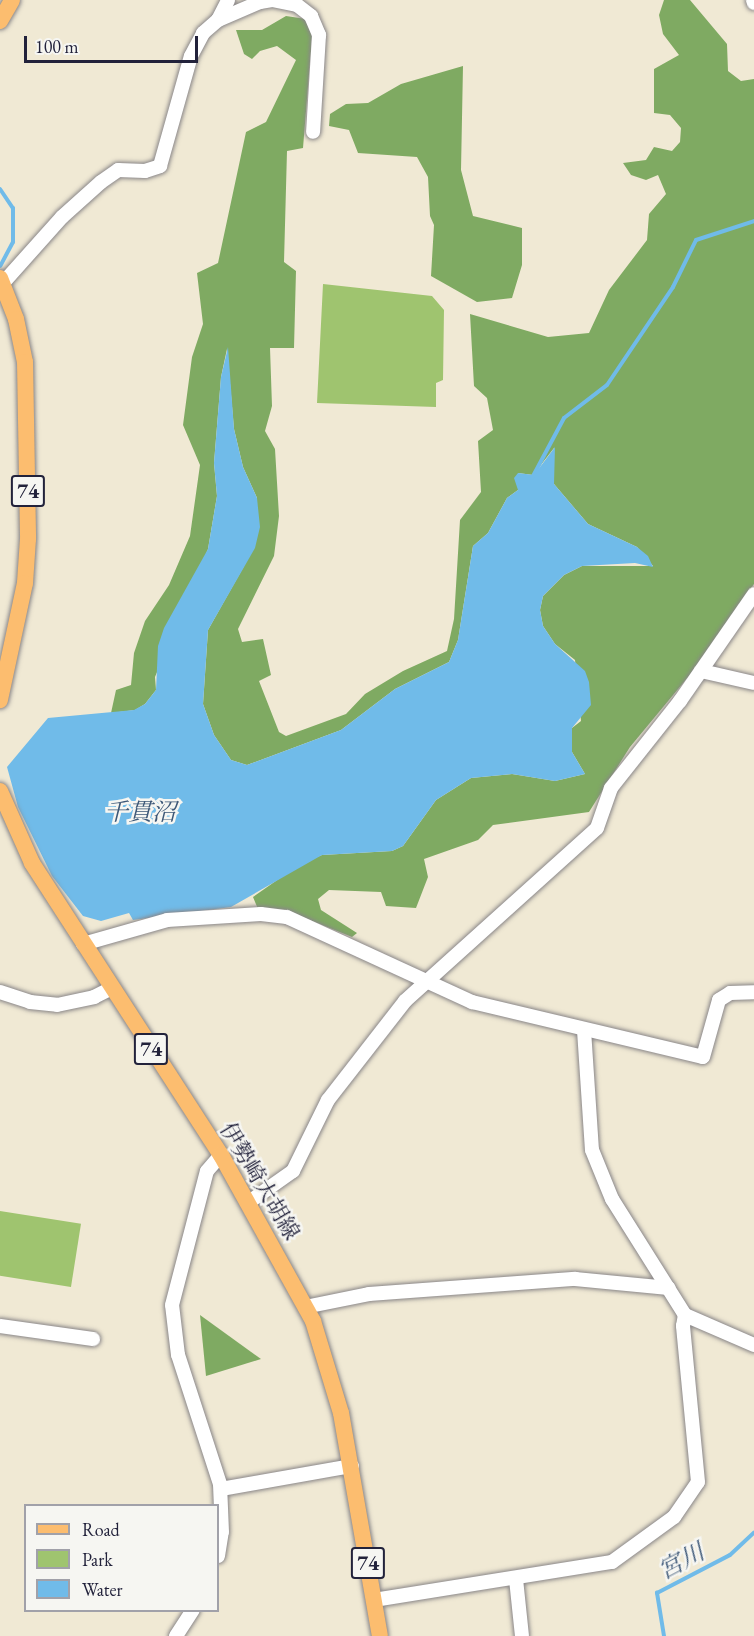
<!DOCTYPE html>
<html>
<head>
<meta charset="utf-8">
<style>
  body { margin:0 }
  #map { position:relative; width:754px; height:1636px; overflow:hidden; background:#f0e9d4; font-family:"EB Garamond","Noto Serif JP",serif }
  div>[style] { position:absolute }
  .green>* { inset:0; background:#9fc46f; transform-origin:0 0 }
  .forest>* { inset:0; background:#7faa62 }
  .water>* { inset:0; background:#70bbe9 }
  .stream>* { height:4px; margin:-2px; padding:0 2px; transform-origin:2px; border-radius:2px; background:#70bbe9 }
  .roads { filter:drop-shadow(0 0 2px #898688) drop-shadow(0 0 2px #898688) }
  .minor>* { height:14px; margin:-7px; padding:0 7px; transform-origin:7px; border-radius:7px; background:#fff }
  .major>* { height:16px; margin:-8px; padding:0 8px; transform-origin:8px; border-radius:8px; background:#fcbd6f }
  span { translate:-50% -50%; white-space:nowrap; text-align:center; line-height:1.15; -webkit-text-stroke:5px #f6f6f2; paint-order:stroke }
  .shield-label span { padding:2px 4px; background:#f6f6f2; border:2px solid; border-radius:4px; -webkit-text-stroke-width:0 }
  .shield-label { font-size:21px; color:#22223b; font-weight:700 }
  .street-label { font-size:22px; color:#22223b }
  .water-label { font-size:24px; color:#3d5878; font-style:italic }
  .legend { position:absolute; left:24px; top:1504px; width:195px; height:108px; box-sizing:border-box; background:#f6f6f2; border:2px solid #a1a1a9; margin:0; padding:8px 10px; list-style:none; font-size:18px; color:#22223b }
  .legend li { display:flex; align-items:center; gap:12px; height:30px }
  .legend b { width:30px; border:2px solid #a1a1a9 }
  .scale { position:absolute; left:24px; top:36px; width:174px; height:27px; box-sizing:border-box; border:3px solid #22223b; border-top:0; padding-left:8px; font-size:18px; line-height:21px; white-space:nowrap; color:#22223b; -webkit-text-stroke:4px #f6f6f2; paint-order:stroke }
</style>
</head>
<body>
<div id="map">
  <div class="green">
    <i style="clip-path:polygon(323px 284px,432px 296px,444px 310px,443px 380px,436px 383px,436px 407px,317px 403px)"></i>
    <i style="left:0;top:1211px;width:82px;height:64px;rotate:9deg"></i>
  </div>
  <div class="forest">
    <i style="clip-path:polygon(664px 0,690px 0,727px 44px,728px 71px,741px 81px,754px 79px,754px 584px,698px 665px,630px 747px,589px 812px,493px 825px,478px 840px,424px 859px,428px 877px,416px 908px,386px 906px,381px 892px,329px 890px,318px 899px,321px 910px,357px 933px,352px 937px,295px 914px,258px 909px,253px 897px,300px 864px,322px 855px,392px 851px,403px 846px,436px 800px,471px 778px,512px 774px,555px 781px,585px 774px,572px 752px,572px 728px,581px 721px,575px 660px,555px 644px,543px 626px,540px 610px,543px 596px,564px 575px,582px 566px,653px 566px,637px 547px,588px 524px,554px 484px,554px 448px,533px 475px,518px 473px,518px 490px,507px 498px,488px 533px,473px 546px,458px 640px,449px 662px,395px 689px,341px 730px,247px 765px,231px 760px,214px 735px,203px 704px,208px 630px,244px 566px,257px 498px,243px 467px,234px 429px,227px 349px,221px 377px,214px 463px,217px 496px,208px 549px,155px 677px,156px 690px,145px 704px,135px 710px,111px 713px,116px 690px,131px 685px,134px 653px,145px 621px,169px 585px,190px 536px,200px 465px,183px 425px,192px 357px,203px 324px,197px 273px,218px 263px,246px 132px,266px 122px,296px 60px,277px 46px,260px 51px,252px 59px,244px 54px,236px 30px,262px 30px,286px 16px,306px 19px,312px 37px,303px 148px,287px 151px,284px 262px,296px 271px,294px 348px,270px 348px,272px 406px,265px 431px,275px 449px,279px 516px,274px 556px,238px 629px,242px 642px,263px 639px,271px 675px,259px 681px,279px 732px,286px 736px,346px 714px,365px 694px,403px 671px,447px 651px,454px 619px,460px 520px,481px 492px,478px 441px,493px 430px,487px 398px,474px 386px,470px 314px,548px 337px,589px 333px,609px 290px,647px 240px,649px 214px,666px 194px,658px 175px,646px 180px,631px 175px,623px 163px,646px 160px,654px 147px,672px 151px,680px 142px,681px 128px,670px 115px,654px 113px,654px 69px,679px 55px,663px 34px,659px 15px)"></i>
    <i style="clip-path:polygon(463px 66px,461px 170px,473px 216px,522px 228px,522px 265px,512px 298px,477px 302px,431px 276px,434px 225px,430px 216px,428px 177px,417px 157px,358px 153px,349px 130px,329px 126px,330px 114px,346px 104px,368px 103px,401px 84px)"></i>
    <i style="clip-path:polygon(200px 1315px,261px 1359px,206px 1376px)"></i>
  </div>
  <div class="water">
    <i style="clip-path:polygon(228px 347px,234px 429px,243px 467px,257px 498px,260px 527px,255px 548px,208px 630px,203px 704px,214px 735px,231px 760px,247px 765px,341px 730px,395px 689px,449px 662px,458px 640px,473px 546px,488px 533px,507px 498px,518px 490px,514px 478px,518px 473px,534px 475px,555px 447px,554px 484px,588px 524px,637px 547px,648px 556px,653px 567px,635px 563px,582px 566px,564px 575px,543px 596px,540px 610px,543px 626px,555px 644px,585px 671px,589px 682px,591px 705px,572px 728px,572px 752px,585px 774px,555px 781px,512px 774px,471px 778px,436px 800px,403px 846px,392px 851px,322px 855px,231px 907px,133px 920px,129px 913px,101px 921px,83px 916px,52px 876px,18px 807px,7px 767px,48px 718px,134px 710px,145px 704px,156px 690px,158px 646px,164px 628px,208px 549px,217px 496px,214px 463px,221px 377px)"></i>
  </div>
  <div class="stream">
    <i style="left:0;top:189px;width:23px;rotate:56deg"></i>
    <i style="left:13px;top:208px;width:34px;rotate:90deg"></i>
    <i style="left:13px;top:242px;width:27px;rotate:118deg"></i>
    <i style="left:532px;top:478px;width:68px;rotate:-61.9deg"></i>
    <i style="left:564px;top:418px;width:54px;rotate:-37.5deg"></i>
    <i style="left:607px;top:385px;width:118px;rotate:-56deg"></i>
    <i style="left:673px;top:287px;width:52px;rotate:-63.9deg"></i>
    <i style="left:696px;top:240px;width:61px;rotate:-18.1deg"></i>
    <i style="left:664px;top:1636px;width:44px;rotate:-99.2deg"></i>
    <i style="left:657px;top:1593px;width:82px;rotate:-27.5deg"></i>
    <i style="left:730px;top:1555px;width:33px;rotate:-43deg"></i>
  </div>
  <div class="roads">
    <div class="minor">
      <i style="left:753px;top:0;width:3px;rotate:72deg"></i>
      <i style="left:218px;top:20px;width:22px;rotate:-63deg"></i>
      <i style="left:3px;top:283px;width:89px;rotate:-48.2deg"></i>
      <i style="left:62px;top:217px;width:52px;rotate:-41.9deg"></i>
      <i style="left:101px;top:182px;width:21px;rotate:-35deg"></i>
      <i style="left:118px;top:170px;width:27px;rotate:2deg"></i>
      <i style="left:145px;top:171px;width:16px;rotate:-18deg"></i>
      <i style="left:160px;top:166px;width:114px;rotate:-74.3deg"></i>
      <i style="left:191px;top:56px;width:26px;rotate:-62deg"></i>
      <i style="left:203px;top:33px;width:20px;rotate:-41deg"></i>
      <i style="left:218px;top:20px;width:46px;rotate:-23.2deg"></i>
      <i style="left:260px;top:2px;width:12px;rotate:-9deg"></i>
      <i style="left:272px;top:0;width:25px;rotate:11deg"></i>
      <i style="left:297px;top:5px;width:18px;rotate:38deg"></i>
      <i style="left:311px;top:16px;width:21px;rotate:67deg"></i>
      <i style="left:319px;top:35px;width:97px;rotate:93.5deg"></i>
      <i style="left:701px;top:671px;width:54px;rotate:12.8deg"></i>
      <i style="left:83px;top:944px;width:87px;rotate:-15.9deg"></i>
      <i style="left:167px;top:920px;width:94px;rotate:-3.7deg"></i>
      <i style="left:261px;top:914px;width:26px;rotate:7deg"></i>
      <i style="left:287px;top:917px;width:204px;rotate:24.7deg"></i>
      <i style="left:472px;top:1002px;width:237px;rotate:13.4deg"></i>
      <i style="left:703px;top:1057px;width:59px;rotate:-74.3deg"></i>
      <i style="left:719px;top:1000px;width:13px;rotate:-32deg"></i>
      <i style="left:730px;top:993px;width:24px;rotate:-2deg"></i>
      <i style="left:0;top:992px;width:32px;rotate:18deg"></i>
      <i style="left:30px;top:1002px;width:27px;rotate:6deg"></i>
      <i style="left:57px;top:1005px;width:38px;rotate:-12deg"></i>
      <i style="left:94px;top:997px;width:20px;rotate:-27deg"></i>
      <i style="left:584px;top:1030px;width:120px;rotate:86.2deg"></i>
      <i style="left:592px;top:1150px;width:53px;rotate:67.8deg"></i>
      <i style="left:612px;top:1199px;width:137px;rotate:57.8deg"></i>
      <i style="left:685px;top:1315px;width:75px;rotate:23.5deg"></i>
      <i style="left:249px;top:1202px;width:54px;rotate:-35.2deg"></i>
      <i style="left:293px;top:1171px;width:79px;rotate:-63.8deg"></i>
      <i style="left:328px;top:1100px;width:125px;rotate:-52.1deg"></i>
      <i style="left:405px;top:1001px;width:258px;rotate:-42deg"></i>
      <i style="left:597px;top:828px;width:42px;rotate:-70.7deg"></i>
      <i style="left:611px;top:788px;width:111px;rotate:-51.6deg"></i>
      <i style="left:680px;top:701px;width:130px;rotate:-55.3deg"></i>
      <i style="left:305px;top:1307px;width:65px;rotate:-11.5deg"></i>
      <i style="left:369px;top:1294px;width:207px;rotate:-4.2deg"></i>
      <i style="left:575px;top:1279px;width:94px;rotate:5.5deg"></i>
      <i style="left:0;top:1326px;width:94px;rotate:8deg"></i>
      <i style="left:221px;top:1489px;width:133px;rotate:-10deg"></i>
      <i style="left:218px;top:1556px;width:24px;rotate:-81deg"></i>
      <i style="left:222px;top:1532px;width:48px;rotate:-92.4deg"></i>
      <i style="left:220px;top:1484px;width:136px;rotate:-108deg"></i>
      <i style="left:178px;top:1355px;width:50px;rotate:-96.8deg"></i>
      <i style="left:172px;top:1305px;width:138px;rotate:-75.4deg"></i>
      <i style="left:207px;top:1171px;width:21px;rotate:-49deg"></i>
      <i style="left:516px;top:1579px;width:57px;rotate:84deg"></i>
      <i style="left:374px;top:1600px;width:241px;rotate:-9.1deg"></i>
      <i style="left:612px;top:1562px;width:77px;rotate:-36deg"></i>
      <i style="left:674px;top:1517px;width:42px;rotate:-55.6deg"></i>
      <i style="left:698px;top:1482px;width:157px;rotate:-95.5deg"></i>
      <i style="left:683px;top:1326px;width:11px;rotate:-80deg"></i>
      <i style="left:176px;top:1636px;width:31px;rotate:-57deg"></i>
    </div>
    <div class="major">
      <i style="left:0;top:21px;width:24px;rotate:-60deg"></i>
      <i style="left:0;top:278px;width:44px;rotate:68.7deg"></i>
      <i style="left:16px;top:319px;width:44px;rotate:78.2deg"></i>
      <i style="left:25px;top:362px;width:177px;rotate:89deg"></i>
      <i style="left:28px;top:539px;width:44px;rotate:93.9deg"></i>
      <i style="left:25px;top:583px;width:120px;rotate:102.1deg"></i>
      <i style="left:0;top:791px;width:79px;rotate:66deg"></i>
      <i style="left:32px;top:863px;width:348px;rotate:57.1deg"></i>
      <i style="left:221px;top:1155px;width:190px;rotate:61deg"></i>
      <i style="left:313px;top:1321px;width:96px;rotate:73.1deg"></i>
      <i style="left:341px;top:1413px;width:226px;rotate:80.1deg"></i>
    </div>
  </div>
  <div class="shield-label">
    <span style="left:28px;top:491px">74</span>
    <span style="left:151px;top:1049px">74</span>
    <span style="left:368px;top:1563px">74</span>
  </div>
  <div class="street-label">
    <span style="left:260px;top:1181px;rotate:59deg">伊勢崎大胡線</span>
  </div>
  <div class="water-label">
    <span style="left:140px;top:812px">千貫沼</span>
    <span style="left:681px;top:1561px;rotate:-28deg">宮川</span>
  </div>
  <ul class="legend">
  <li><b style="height:8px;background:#fcbd6f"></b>Road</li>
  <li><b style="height:16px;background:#9fc46f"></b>Park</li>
  <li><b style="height:16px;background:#70bbe9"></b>Water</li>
  </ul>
  <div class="scale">100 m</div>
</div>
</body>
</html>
